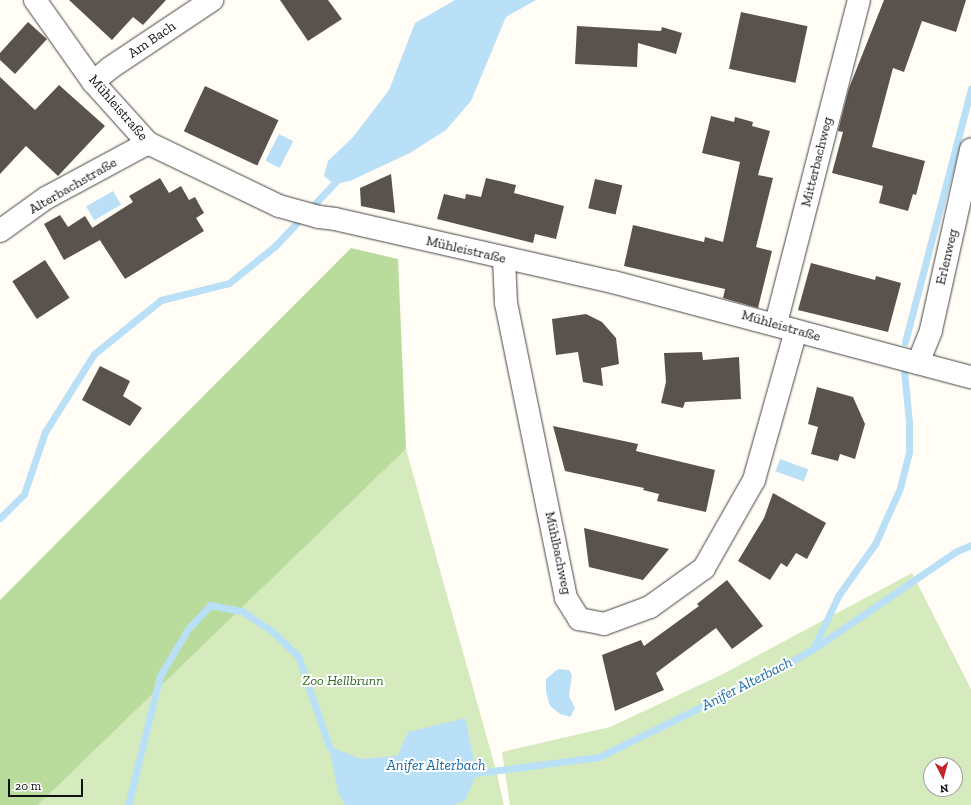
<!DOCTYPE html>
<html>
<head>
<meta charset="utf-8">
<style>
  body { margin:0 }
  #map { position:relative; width:971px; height:805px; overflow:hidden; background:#fffdf5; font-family:"Zilla Slab",serif }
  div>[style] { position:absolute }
  .green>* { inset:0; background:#d5ebbd }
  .forest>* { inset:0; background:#b9dc9c }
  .water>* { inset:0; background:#b9e0f7; transform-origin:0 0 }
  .stream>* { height:7px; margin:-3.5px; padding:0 3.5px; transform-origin:3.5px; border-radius:3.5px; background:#b9e0f7 }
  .building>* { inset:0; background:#5a524d; transform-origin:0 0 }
  .roads { filter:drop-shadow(0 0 1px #444) drop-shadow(0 0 1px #444) }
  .minor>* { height:22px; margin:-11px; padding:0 11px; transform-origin:11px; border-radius:11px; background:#fff }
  span { translate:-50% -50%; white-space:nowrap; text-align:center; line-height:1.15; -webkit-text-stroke:4px #fff; paint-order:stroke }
  .street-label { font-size:14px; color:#111 }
  .park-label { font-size:14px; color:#2f6b1f; font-style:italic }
  .water-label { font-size:15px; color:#1768a6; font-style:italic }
  .north { position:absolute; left:923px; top:757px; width:40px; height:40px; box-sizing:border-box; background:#fff; border:1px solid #a0a0a0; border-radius:50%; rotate:174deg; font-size:11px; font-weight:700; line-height:16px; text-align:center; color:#111 }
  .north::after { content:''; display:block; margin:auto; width:14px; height:18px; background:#c4262e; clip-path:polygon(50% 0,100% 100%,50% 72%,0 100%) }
  .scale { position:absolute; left:8px; top:779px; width:75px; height:18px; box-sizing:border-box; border:2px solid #111; border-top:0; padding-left:5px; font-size:12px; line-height:14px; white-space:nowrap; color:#111; -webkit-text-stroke:3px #fff; paint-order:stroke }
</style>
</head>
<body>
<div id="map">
  <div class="green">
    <i style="clip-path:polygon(406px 449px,496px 770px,504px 805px,38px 805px)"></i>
    <i style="clip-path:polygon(evenodd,912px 573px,971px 689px,971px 805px,510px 805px,502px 752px,610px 727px,721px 675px,912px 573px,931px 765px,955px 765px,955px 789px,931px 789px,931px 765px)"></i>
  </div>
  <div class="forest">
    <i style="clip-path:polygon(351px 248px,398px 259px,406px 449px,38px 805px,0 805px,0 600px)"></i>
  </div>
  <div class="water">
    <i style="clip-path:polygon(455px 0,536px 0,506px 17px,471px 101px,446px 130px,410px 153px,350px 181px,334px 184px,324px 176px,328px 161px,353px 137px,389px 90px,415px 23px)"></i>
    <i style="left:279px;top:134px;width:16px;height:30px;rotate:27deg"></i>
    <i style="left:113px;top:191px;width:16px;height:31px;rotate:60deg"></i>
    <i style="left:780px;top:459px;width:30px;height:13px;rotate:20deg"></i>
    <i style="clip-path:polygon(558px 669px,569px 670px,572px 675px,569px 696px,575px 708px,570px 717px,560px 714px,550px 706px,546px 692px,546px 679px)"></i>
    <i style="clip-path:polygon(465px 718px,477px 773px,465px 800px,455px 805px,345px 805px,338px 793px,329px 746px,361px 759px,397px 756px,408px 732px)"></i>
  </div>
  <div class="stream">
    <i style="left:905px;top:342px;width:262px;rotate:-75.4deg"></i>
    <i style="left:0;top:518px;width:34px;rotate:-45deg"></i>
    <i style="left:24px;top:494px;width:65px;rotate:-71.3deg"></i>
    <i style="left:45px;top:432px;width:92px;rotate:-57.9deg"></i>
    <i style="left:94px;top:354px;width:86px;rotate:-38.9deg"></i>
    <i style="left:161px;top:300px;width:70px;rotate:-14deg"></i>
    <i style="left:229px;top:283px;width:59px;rotate:-38.8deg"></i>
    <i style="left:275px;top:246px;width:95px;rotate:-46.7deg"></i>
    <i style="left:813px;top:649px;width:59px;rotate:-64.7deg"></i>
    <i style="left:838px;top:596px;width:64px;rotate:-54.6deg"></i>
    <i style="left:875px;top:544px;width:61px;rotate:-65.9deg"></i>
    <i style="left:900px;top:488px;width:37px;rotate:-76deg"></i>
    <i style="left:909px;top:452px;width:30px;rotate:-90deg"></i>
    <i style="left:909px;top:422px;width:51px;rotate:-95.6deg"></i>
    <i style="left:477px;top:773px;width:123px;rotate:-7.5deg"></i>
    <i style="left:599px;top:757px;width:195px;rotate:-26.2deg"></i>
    <i style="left:774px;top:671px;width:45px;rotate:-29.4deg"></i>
    <i style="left:813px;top:649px;width:172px;rotate:-34.3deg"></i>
    <i style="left:955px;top:552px;width:17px;rotate:-24deg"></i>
    <i style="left:128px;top:805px;width:133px;rotate:-76.1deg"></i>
    <i style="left:160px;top:676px;width:55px;rotate:-59.2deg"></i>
    <i style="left:188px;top:629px;width:33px;rotate:-47deg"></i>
    <i style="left:210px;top:605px;width:33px;rotate:11deg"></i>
    <i style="left:242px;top:611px;width:36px;rotate:34deg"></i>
    <i style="left:272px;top:631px;width:36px;rotate:44deg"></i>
    <i style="left:298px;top:656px;width:95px;rotate:71deg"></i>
  </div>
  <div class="building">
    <i style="clip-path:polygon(69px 0,166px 0,143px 25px,133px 17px,112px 40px)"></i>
    <i style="clip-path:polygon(280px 0,328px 0,342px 19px,308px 41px)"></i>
    <i style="clip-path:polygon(884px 0,966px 0,956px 32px,922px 21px,904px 72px,893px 68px,872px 147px,925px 161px,916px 195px,913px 194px,908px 211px,879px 203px,883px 186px,832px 173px,843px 132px,838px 131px,849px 88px)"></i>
    <i style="left:741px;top:12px;width:68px;height:58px;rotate:12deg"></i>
    <i style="clip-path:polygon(28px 22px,47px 39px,15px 74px,0 60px,0 53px)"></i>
    <i style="clip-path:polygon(577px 26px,661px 31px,662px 27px,682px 33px,676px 54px,638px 43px,637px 67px,575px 64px)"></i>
    <i style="clip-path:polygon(0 77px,35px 110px,59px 85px,105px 126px,58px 176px,26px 146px,0 174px)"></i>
    <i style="left:205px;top:86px;width:81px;height:50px;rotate:25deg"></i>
    <i style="clip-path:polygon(711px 116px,734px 122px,735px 117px,753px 122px,752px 126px,770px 131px,758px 175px,773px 178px,756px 247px,772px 251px,758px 308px,723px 298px,725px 289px,624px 266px,633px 225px,704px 242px,705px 237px,723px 242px,740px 162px,702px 153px)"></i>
    <i style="clip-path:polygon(391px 174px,395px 213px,361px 206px,360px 188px)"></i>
    <i style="clip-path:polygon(160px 178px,169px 193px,181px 186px,189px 200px,195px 197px,204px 213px,196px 218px,204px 231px,125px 279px,92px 228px,133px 202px,129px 196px)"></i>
    <i style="clip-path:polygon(486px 178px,516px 185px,514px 193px,564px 206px,556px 239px,535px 234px,533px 243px,437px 219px,444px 194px,465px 199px,466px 194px,481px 197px)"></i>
    <i style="left:595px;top:179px;width:28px;height:30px;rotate:13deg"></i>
    <i style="clip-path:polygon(60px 215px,68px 227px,85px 216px,100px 240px,64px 260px,44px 224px)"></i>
    <i style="left:45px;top:260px;width:45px;height:39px;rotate:57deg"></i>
    <i style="clip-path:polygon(811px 263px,875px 280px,876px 276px,901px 283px,888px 332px,798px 310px)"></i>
    <i style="clip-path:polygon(586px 314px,602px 322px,616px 338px,619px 364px,601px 368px,603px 386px,583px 382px,578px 352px,556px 355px,552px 319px)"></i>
    <i style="clip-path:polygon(702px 352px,703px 360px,739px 357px,741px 399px,685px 402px,683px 408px,661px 403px,666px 382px,664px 353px)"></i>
    <i style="clip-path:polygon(100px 366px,130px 381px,123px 396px,142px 408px,130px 426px,82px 400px)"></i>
    <i style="clip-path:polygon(817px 387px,853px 397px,865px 424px,855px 459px,840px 454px,838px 461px,811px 454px,818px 427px,808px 424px)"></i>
    <i style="clip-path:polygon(553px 426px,638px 444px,636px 451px,715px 470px,706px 512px,657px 501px,659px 494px,643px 490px,644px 488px,565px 471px)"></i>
    <i style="clip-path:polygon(773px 493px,826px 523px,807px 559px,796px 553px,787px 567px,781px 563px,770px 580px,738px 561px,764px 518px)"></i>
    <i style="clip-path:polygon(584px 528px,669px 549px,643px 580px,589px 567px)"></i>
    <i style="clip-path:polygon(727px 580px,763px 626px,732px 649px,716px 628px,656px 673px,664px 690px,615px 711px,602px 655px,641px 640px,644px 646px,699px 606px,697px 604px)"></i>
  </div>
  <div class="roads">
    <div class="minor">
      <i style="left:35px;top:0;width:100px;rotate:54.7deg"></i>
      <i style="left:93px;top:82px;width:82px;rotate:48deg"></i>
      <i style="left:148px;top:143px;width:145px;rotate:25.7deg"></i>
      <i style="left:279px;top:206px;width:41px;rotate:15.4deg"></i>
      <i style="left:319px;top:217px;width:16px;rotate:7deg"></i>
      <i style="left:335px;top:219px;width:285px;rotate:12.8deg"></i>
      <i style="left:613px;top:282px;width:370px;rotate:14.9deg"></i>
      <i style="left:93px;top:82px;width:22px;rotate:-39deg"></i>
      <i style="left:110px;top:68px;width:123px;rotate:-33.7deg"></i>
      <i style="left:0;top:231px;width:57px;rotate:-35.7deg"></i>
      <i style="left:46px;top:198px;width:116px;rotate:-28.3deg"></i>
      <i style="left:504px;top:259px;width:44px;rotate:87.4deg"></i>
      <i style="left:506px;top:303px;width:301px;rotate:78.5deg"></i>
      <i style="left:566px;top:598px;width:25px;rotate:58deg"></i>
      <i style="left:579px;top:619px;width:25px;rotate:11deg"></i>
      <i style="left:604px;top:624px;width:49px;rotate:-20.3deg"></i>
      <i style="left:650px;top:607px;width:67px;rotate:-35.8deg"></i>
      <i style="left:704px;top:568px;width:101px;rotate:-60.4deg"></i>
      <i style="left:754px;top:480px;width:155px;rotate:-74.3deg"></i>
      <i style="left:776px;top:323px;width:333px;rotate:-75.6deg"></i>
      <i style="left:918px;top:363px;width:35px;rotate:-68deg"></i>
      <i style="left:931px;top:330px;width:185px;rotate:-77.5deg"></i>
    </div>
  </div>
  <div class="street-label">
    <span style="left:152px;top:40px;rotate:-34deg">Am Bach</span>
    <span style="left:118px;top:108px;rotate:49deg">Mühleistraße</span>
    <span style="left:817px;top:162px;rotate:-76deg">Mitterbachweg</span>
    <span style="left:73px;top:186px;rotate:-30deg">Alterbachstraße</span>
    <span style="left:466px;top:250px;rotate:13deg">Mühleistraße</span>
    <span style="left:947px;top:257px;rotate:-77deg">Erlenweg</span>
    <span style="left:781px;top:326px;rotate:16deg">Mühleistraße</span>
    <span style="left:558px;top:553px;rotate:78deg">Mühlbachweg</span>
  </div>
  <div class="park-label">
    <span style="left:343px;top:681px">Zoo Hellbrunn</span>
  </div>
  <div class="water-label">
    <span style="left:747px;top:684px;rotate:-27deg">Anifer Alterbach</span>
    <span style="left:436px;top:766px">Anifer Alterbach</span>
  </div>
  <div class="north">N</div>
  <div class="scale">20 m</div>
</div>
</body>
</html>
